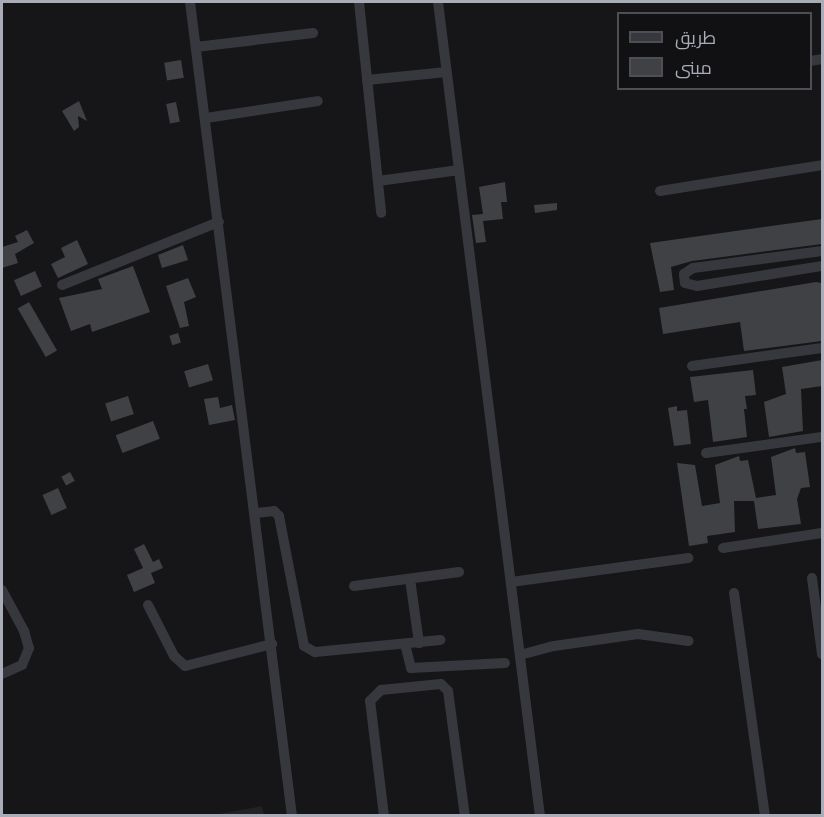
<!DOCTYPE html>
<html>
<head>
<meta charset="utf-8">
<style>
  body { margin:0 }
  #map { position:relative; width:824px; height:817px; overflow:hidden; background:#161618; font-family:Poppins,Cairo,sans-serif }
  div>[style] { position:absolute }
  .built>* { inset:0; background:#222225 }
  .building>* { inset:0; background:#404145; transform-origin:0 0 }
  .minor>* { height:10px; margin:-5px; padding:0 5px; transform-origin:5px; border-radius:5px; background:#37383d }
  span { translate:-50% -50%; white-space:nowrap; text-align:center; line-height:1.15; -webkit-text-stroke:6px #111113; paint-order:stroke }
  .frame { position:absolute; inset:0; border:3px solid #a8adb8; pointer-events:none }
  .legend { position:absolute; left:617px; top:12px; width:195px; height:78px; box-sizing:border-box; background:#111113; border:2px solid #4d4f55; margin:0; padding:8px 10px; list-style:none; font-size:18px; color:#a8adb8 }
  .legend li { display:flex; align-items:center; gap:12px; height:30px }
  .legend b { width:30px; border:2px solid #4d4f55 }
</style>
</head>
<body>
<div id="map">
  <div class="built">
    <i style="clip-path:polygon(262px 806px,264px 815px,214px 815px)"></i>
  </div>
  <div class="building">
    <i style="left:181px;top:60px;width:18px;height:17px;rotate:81deg"></i>
    <i style="clip-path:polygon(79px 101px,87px 121px,78px 116px,79px 127px,74px 131px,62px 111px)"></i>
    <i style="left:176px;top:102px;width:20px;height:10px;rotate:79deg"></i>
    <i style="clip-path:polygon(505px 182px,507px 202px,501px 202px,503px 219px,483px 221px,486px 242px,476px 243px,472px 215px,483px 214px,479px 187px)"></i>
    <i style="clip-path:polygon(557px 203px,557px 210px,535px 213px,534px 205px)"></i>
    <i style="clip-path:polygon(822px 219px,822px 244px,692px 261px,671px 267px,674px 290px,660px 292px,650px 243px)"></i>
    <i style="clip-path:polygon(27px 230px,34px 243px,15px 254px,18px 263px,2px 268px,2px 247px,18px 242px,15px 236px)"></i>
    <i style="clip-path:polygon(77px 240px,88px 264px,58px 278px,51px 264px,65px 257px,61px 248px)"></i>
    <i style="clip-path:polygon(183px 245px,188px 260px,162px 268px,158px 255px)"></i>
    <i style="clip-path:polygon(133px 266px,150px 312px,92px 332px,90px 324px,71px 331px,59px 298px,102px 289px,98px 279px)"></i>
    <i style="left:35px;top:271px;width:17px;height:23px;rotate:66deg"></i>
    <i style="clip-path:polygon(188px 278px,196px 297px,184px 302px,189px 326px,180px 328px,166px 286px)"></i>
    <i style="clip-path:polygon(816px 282px,822px 283px,822px 341px,744px 351px,740px 322px,663px 334px,659px 308px)"></i>
    <i style="left:29px;top:302px;width:56px;height:13px;rotate:60deg"></i>
    <i style="left:178px;top:333px;width:10px;height:9px;rotate:73deg"></i>
    <i style="clip-path:polygon(822px 360px,822px 386px,801px 389px,803px 431px,769px 437px,764px 402px,786px 394px,782px 367px)"></i>
    <i style="left:208px;top:364px;width:17px;height:25px;rotate:73deg"></i>
    <i style="clip-path:polygon(753px 370px,756px 395px,745px 396px,747px 409px,744px 409px,747px 437px,713px 442px,708px 400px,694px 402px,690px 377px)"></i>
    <i style="left:128px;top:396px;width:19px;height:24px;rotate:72deg"></i>
    <i style="clip-path:polygon(218px 397px,220px 408px,232px 405px,235px 420px,209px 425px,204px 399px)"></i>
    <i style="clip-path:polygon(677px 406px,677px 411px,687px 410px,691px 444px,674px 446px,668px 408px)"></i>
    <i style="left:153px;top:421px;width:19px;height:40px;rotate:69deg"></i>
    <i style="clip-path:polygon(795px 448px,796px 453px,805px 452px,810px 487px,801px 488px,797px 499px,801px 524px,758px 529px,754px 501px,734px 501px,735px 532px,707px 536px,708px 543px,689px 546px,677px 463px,695px 465px,702px 506px,720px 503px,715px 465px,739px 456px,740px 461px,748px 460px,756px 498px,776px 495px,771px 457px)"></i>
    <i style="left:70px;top:472px;width:10px;height:10px;rotate:61deg"></i>
    <i style="left:58px;top:488px;width:22px;height:17px;rotate:66deg"></i>
    <i style="clip-path:polygon(144px 544px,153px 562px,159px 559px,163px 568px,151px 573px,155px 583px,134px 592px,127px 575px,143px 568px,134px 549px)"></i>
  </div>
  <div class="minor">
    <i style="left:190px;top:2px;width:820px;rotate:82.86deg"></i>
    <i style="left:359px;top:2px;width:212px;rotate:84deg"></i>
    <i style="left:438px;top:2px;width:820px;rotate:82.86deg"></i>
    <i style="left:196px;top:47px;width:118px;rotate:-6.8deg"></i>
    <i style="left:810px;top:61px;width:12px;rotate:-9deg"></i>
    <i style="left:367px;top:80px;width:80px;rotate:-5.7deg"></i>
    <i style="left:206px;top:118px;width:113px;rotate:-8.6deg"></i>
    <i style="left:378px;top:181px;width:82px;rotate:-7.7deg"></i>
    <i style="left:660px;top:191px;width:164px;rotate:-9.1deg"></i>
    <i style="left:822px;top:251px;width:130px;rotate:172.5deg"></i>
    <i style="left:693px;top:268px;width:11px;rotate:146deg"></i>
    <i style="left:684px;top:274px;width:9px;rotate:84deg"></i>
    <i style="left:685px;top:283px;width:12px;rotate:14deg"></i>
    <i style="left:697px;top:286px;width:127px;rotate:-9.1deg"></i>
    <i style="left:62px;top:285px;width:169px;rotate:-21.9deg"></i>
    <i style="left:692px;top:366px;width:131px;rotate:-7.9deg"></i>
    <i style="left:706px;top:453px;width:117px;rotate:-7.9deg"></i>
    <i style="left:256px;top:513px;width:18px;rotate:-6deg"></i>
    <i style="left:274px;top:511px;width:7px;rotate:45deg"></i>
    <i style="left:279px;top:516px;width:132px;rotate:79.1deg"></i>
    <i style="left:304px;top:646px;width:13px;rotate:29deg"></i>
    <i style="left:315px;top:652px;width:126px;rotate:-5.5deg"></i>
    <i style="left:723px;top:548px;width:100px;rotate:-8.6deg"></i>
    <i style="left:812px;top:578px;width:77px;rotate:82.5deg"></i>
    <i style="left:410px;top:579px;width:65px;rotate:82deg"></i>
    <i style="left:511px;top:582px;width:179px;rotate:-7.7deg"></i>
    <i style="left:354px;top:586px;width:106px;rotate:-7.6deg"></i>
    <i style="left:2px;top:590px;width:47px;rotate:61.8deg"></i>
    <i style="left:24px;top:631px;width:18px;rotate:74deg"></i>
    <i style="left:29px;top:648px;width:18px;rotate:112deg"></i>
    <i style="left:22px;top:665px;width:22px;rotate:156deg"></i>
    <i style="left:734px;top:593px;width:225px;rotate:82.1deg"></i>
    <i style="left:148px;top:605px;width:57px;rotate:63deg"></i>
    <i style="left:174px;top:656px;width:15px;rotate:42deg"></i>
    <i style="left:185px;top:666px;width:90px;rotate:-14.2deg"></i>
    <i style="left:405px;top:644px;width:25px;rotate:76deg"></i>
    <i style="left:411px;top:668px;width:94px;rotate:-3deg"></i>
    <i style="left:520px;top:655px;width:35px;rotate:-15deg"></i>
    <i style="left:554px;top:646px;width:85px;rotate:-8.1deg"></i>
    <i style="left:638px;top:634px;width:51px;rotate:7.8deg"></i>
    <i style="left:384px;top:816px;width:116px;rotate:-96.9deg"></i>
    <i style="left:370px;top:701px;width:16px;rotate:-45deg"></i>
    <i style="left:381px;top:690px;width:60px;rotate:-5.7deg"></i>
    <i style="left:441px;top:684px;width:10px;rotate:45deg"></i>
    <i style="left:448px;top:691px;width:126px;rotate:82.3deg"></i>
  </div>
  <div class="frame"></div>
  <ul class="legend">
  <li><b style="height:8px;background:#37383d"></b>طريق</li>
  <li><b style="height:16px;background:#404145"></b>مبنى</li>
  </ul>
</div>
</body>
</html>
